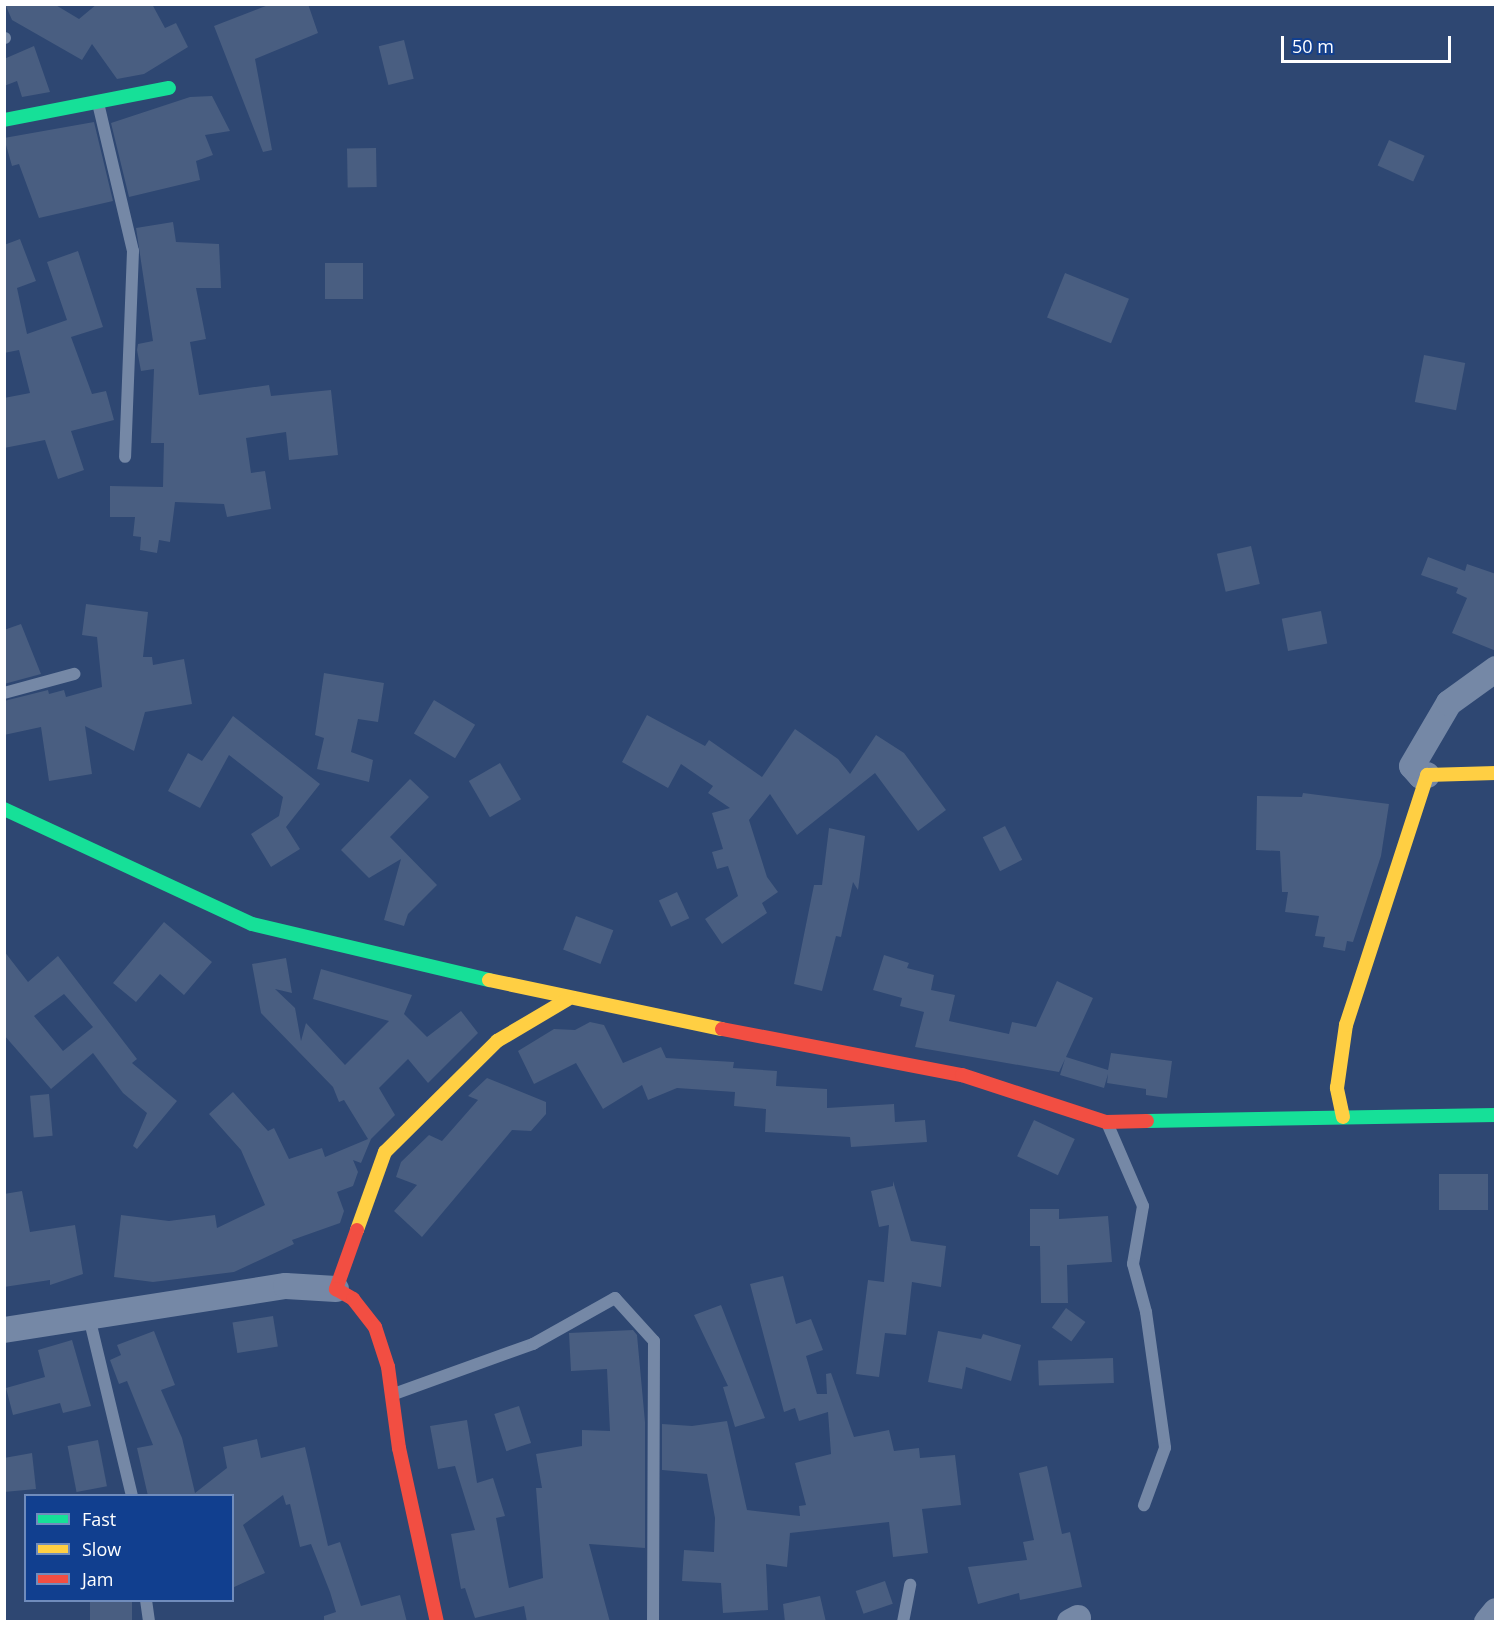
<!DOCTYPE html>
<html>
<head>
<meta charset="utf-8">
<style>
  body { margin:0 }
  #map { position:relative; width:1500px; height:1626px; overflow:hidden; background:#2e4772; font-family:"Open Sans",sans-serif }
  div>[style] { position:absolute }
  .building>* { inset:0; background:#495e81; transform-origin:0 0 }
  .lane>* { height:12px; margin:-6px; padding:0 6px; transform-origin:6px; border-radius:6px; background:#7588a6 }
  .street>* { height:26px; margin:-13px; padding:0 13px; transform-origin:13px; border-radius:13px; background:#7588a6 }
  .fast>* { height:14px; margin:-7px; padding:0 7px; transform-origin:7px; border-radius:7px; background:#16e098 }
  .slow>* { height:14px; margin:-7px; padding:0 7px; transform-origin:7px; border-radius:7px; background:#ffcf43 }
  .jam>* { height:14px; margin:-7px; padding:0 7px; transform-origin:7px; border-radius:7px; background:#f24e42 }
  span { translate:-50% -50%; white-space:nowrap; text-align:center; line-height:1.15; -webkit-text-stroke:4.5px #113f8f; paint-order:stroke }
  .frame { position:absolute; inset:0; border:6px solid #fff; pointer-events:none }
  .legend { position:absolute; left:24px; top:1494px; width:210px; height:108px; box-sizing:border-box; background:#113f8f; border:2px solid #708cbc; margin:0; padding:8px 10px; list-style:none; font-size:18px; color:#fff }
  .legend li { display:flex; align-items:center; gap:12px; height:30px }
  .legend b { width:30px; border:2px solid #708cbc }
  .scale { position:absolute; left:1281px; top:36px; width:170px; height:27px; box-sizing:border-box; border:3px solid #fff; border-top:0; padding-left:8px; font-size:18px; line-height:21px; white-space:nowrap; color:#fff; -webkit-text-stroke:4px #113f8f; paint-order:stroke }
</style>
</head>
<body>
<div id="map">
  <div class="building">
    <i style="clip-path:polygon(5px 4px,54px 4px,79px 19px,97px 4px,152px 4px,165px 28px,176px 23px,188px 47px,144px 74px,117px 79px,92px 44px,82px 60px,12px 20px)"></i>
    <i style="clip-path:polygon(271px 4px,308px 4px,318px 33px,255px 59px,272px 150px,263px 152px,214px 26px)"></i>
    <i style="left:404px;top:40px;width:40px;height:26px;rotate:76deg"></i>
    <i style="clip-path:polygon(34px 46px,50px 92px,22px 97px,17px 81px,4px 86px,4px 59px)"></i>
    <i style="clip-path:polygon(212px 96px,230px 131px,205px 135px,213px 155px,196px 161px,200px 180px,129px 197px,111px 123px,190px 97px)"></i>
    <i style="clip-path:polygon(94px 122px,113px 201px,39px 218px,19px 164px,12px 166px,4px 138px)"></i>
    <i style="left:1389px;top:140px;width:39px;height:28px;rotate:24deg"></i>
    <i style="left:376px;top:148px;width:39px;height:29px;rotate:89deg"></i>
    <i style="clip-path:polygon(173px 222px,176px 242px,219px 244px,221px 288px,196px 288px,206px 339px,190px 342px,199px 395px,269px 385px,271px 396px,331px 390px,338px 455px,289px 460px,286px 432px,246px 438px,251px 473px,265px 471px,271px 509px,227px 517px,224px 504px,175px 502px,170px 542px,159px 540px,157px 553px,140px 550px,141px 537px,133px 536px,135px 517px,110px 517px,110px 486px,163px 487px,164px 443px,151px 443px,154px 369px,141px 371px,137px 350px,138px 344px,153px 341px,136px 228px)"></i>
    <i style="clip-path:polygon(20px 239px,36px 281px,17px 288px,27px 334px,67px 320px,47px 262px,78px 251px,103px 327px,71px 337px,92px 394px,106px 391px,114px 420px,71px 431px,84px 470px,58px 479px,45px 440px,4px 448px,4px 398px,30px 393px,19px 350px,4px 353px,4px 245px)"></i>
    <i style="left:325px;top:263px;width:38px;height:36px"></i>
    <i style="left:1065px;top:273px;width:69px;height:48px;rotate:22deg"></i>
    <i style="left:1424px;top:355px;width:42px;height:48px;rotate:11deg"></i>
    <i style="left:1251px;top:546px;width:39px;height:35px;rotate:77deg"></i>
    <i style="clip-path:polygon(1428px 557px,1465px 571px,1467px 564px,1496px 574px,1496px 651px,1452px 633px,1467px 598px,1456px 593px,1458px 588px,1421px 575px)"></i>
    <i style="clip-path:polygon(86px 604px,148px 612px,143px 657px,152px 657px,153px 665px,184px 659px,192px 704px,145px 712px,134px 751px,85px 726px,92px 774px,49px 781px,41px 727px,4px 735px,4px 701px,48px 690px,49px 694px,64px 690px,66px 697px,102px 687px,97px 637px,82px 635px)"></i>
    <i style="left:1321px;top:611px;width:33px;height:40px;rotate:79deg"></i>
    <i style="clip-path:polygon(21px 624px,41px 674px,4px 684px,4px 630px)"></i>
    <i style="clip-path:polygon(324px 673px,384px 683px,378px 722px,358px 719px,351px 752px,373px 760px,369px 782px,317px 769px,324px 738px,315px 735px)"></i>
    <i style="left:434px;top:700px;width:48px;height:39px;rotate:31deg"></i>
    <i style="clip-path:polygon(647px 715px,705px 746px,709px 740px,762px 777px,795px 729px,838px 759px,850px 774px,876px 735px,904px 753px,946px 810px,918px 831px,875px 773px,797px 835px,770px 794px,749px 820px,767px 877px,778px 892px,762px 903px,767px 913px,722px 944px,705px 919px,738px 896px,728px 866px,717px 869px,712px 852px,723px 849px,712px 813px,730px 808px,708px 793px,713px 786px,681px 764px,668px 788px,622px 762px)"></i>
    <i style="clip-path:polygon(233px 716px,320px 784px,286px 827px,300px 849px,271px 867px,251px 834px,279px 816px,283px 797px,229px 755px,200px 808px,168px 791px,188px 753px,202px 761px)"></i>
    <i style="left:500px;top:763px;width:42px;height:36px;rotate:60deg"></i>
    <i style="clip-path:polygon(410px 779px,429px 797px,390px 837px,437px 885px,408px 914px,404px 926px,384px 920px,401px 859px,369px 878px,341px 850px)"></i>
    <i style="clip-path:polygon(1303px 793px,1389px 804px,1381px 856px,1353px 942px,1347px 941px,1345px 951px,1323px 947px,1325px 937px,1315px 936px,1319px 916px,1285px 912px,1288px 892px,1282px 892px,1280px 851px,1256px 850px,1257px 796px,1302px 797px)"></i>
    <i style="left:1005px;top:826px;width:38px;height:25px;rotate:63deg"></i>
    <i style="clip-path:polygon(829px 828px,865px 836px,858px 890px,853px 882px,841px 937px,836px 936px,822px 991px,794px 984px,814px 885px,822px 885px)"></i>
    <i style="left:677px;top:892px;width:29px;height:20px;rotate:65deg"></i>
    <i style="left:576px;top:916px;width:40px;height:36px;rotate:21deg"></i>
    <i style="clip-path:polygon(164px 922px,212px 962px,184px 995px,160px 974px,136px 1002px,113px 983px)"></i>
    <i style="clip-path:polygon(evenodd,4px 951px,28px 982px,58px 956px,137px 1059px,132px 1063px,177px 1101px,137px 1149px,133px 1146px,147px 1113px,123px 1093px,93px 1053px,51px 1089px,4px 1035px,4px 951px,64px 994px,93px 1027px,63px 1051px,34px 1016px,64px 994px)"></i>
    <i style="clip-path:polygon(884px 955px,909px 963px,907px 968px,934px 975px,931px 990px,955px 995px,949px 1021px,1009px 1034px,1012px 1022px,1036px 1027px,1057px 981px,1093px 998px,1066px 1057px,1108px 1070px,1111px 1053px,1172px 1061px,1167px 1098px,1146px 1095px,1146px 1089px,1107px 1083px,1108px 1074px,1104px 1088px,1060px 1075px,1065px 1059px,1059px 1072px,915px 1047px,924px 1012px,900px 1006px,902px 998px,873px 990px)"></i>
    <i style="clip-path:polygon(286px 958px,292px 993px,275px 989px,295px 1008px,301px 1041px,306px 1023px,345px 1065px,389px 1021px,313px 999px,321px 969px,412px 995px,404px 1014px,427px 1037px,461px 1011px,478px 1033px,428px 1083px,408px 1059px,379px 1088px,395px 1115px,371px 1139px,361px 1163px,353px 1160px,358px 1172px,353px 1186px,337px 1192px,344px 1211px,340px 1223px,292px 1240px,294px 1244px,234px 1272px,153px 1282px,114px 1277px,121px 1215px,169px 1221px,215px 1215px,217px 1228px,265px 1205px,241px 1150px,209px 1114px,233px 1092px,268px 1131px,274px 1128px,289px 1159px,322px 1148px,325px 1157px,368px 1139px,344px 1100px,339px 1102px,333px 1087px,261px 1013px,252px 964px)"></i>
    <i style="clip-path:polygon(590px 1022px,604px 1025px,623px 1063px,661px 1047px,666px 1058px,734px 1062px,733px 1068px,777px 1071px,776px 1086px,827px 1089px,827px 1108px,894px 1104px,895px 1122px,925px 1120px,927px 1142px,851px 1147px,850px 1137px,765px 1132px,766px 1109px,734px 1106px,735px 1092px,677px 1088px,648px 1100px,642px 1085px,603px 1109px,576px 1063px,534px 1084px,518px 1051px,554px 1029px,575px 1030px)"></i>
    <i style="clip-path:polygon(487px 1078px,546px 1102px,546px 1114px,531px 1131px,512px 1130px,422px 1237px,394px 1211px,417px 1185px,396px 1177px,401px 1162px,429px 1135px,442px 1141px,478px 1100px,468px 1096px)"></i>
    <i style="left:49px;top:1094px;width:42px;height:19px;rotate:85deg"></i>
    <i style="left:1034px;top:1120px;width:45px;height:40px;rotate:25deg"></i>
    <i style="left:1439px;top:1174px;width:49px;height:36px"></i>
    <i style="clip-path:polygon(893px 1181px,911px 1241px,946px 1246px,941px 1287px,912px 1282px,906px 1335px,885px 1333px,879px 1377px,856px 1374px,868px 1280px,884px 1282px,889px 1225px,879px 1227px,871px 1191px,893px 1186px)"></i>
    <i style="clip-path:polygon(22px 1191px,30px 1232px,75px 1225px,83px 1274px,50px 1285px,50px 1280px,4px 1287px,4px 1194px)"></i>
    <i style="clip-path:polygon(1030px 1209px,1059px 1209px,1059px 1219px,1108px 1216px,1112px 1262px,1067px 1265px,1068px 1303px,1041px 1303px,1040px 1246px,1030px 1246px)"></i>
    <i style="clip-path:polygon(783px 1276px,796px 1324px,811px 1319px,823px 1350px,806px 1356px,817px 1394px,827px 1394px,826px 1374px,831px 1373px,854px 1437px,889px 1430px,894px 1451px,919px 1448px,920px 1458px,955px 1455px,961px 1505px,922px 1509px,928px 1553px,893px 1557px,889px 1522px,790px 1533px,787px 1567px,766px 1564px,768px 1610px,723px 1613px,721px 1583px,682px 1581px,684px 1550px,714px 1552px,715px 1518px,707px 1474px,662px 1470px,662px 1424px,692px 1426px,727px 1421px,747px 1510px,800px 1516px,799px 1506px,806px 1505px,795px 1463px,831px 1454px,828px 1412px,799px 1421px,795px 1408px,784px 1412px,750px 1284px)"></i>
    <i style="clip-path:polygon(721px 1305px,765px 1418px,735px 1427px,723px 1387px,728px 1386px,694px 1315px)"></i>
    <i style="left:1066px;top:1308px;width:24px;height:24px;rotate:36deg"></i>
    <i style="left:273px;top:1316px;width:31px;height:41px;rotate:81deg"></i>
    <i style="clip-path:polygon(633px 1330px,637px 1335px,645px 1422px,645px 1548px,589px 1544px,610px 1622px,527px 1622px,524px 1606px,475px 1618px,465px 1588px,461px 1589px,451px 1534px,475px 1530px,455px 1466px,438px 1469px,430px 1426px,467px 1420px,477px 1483px,493px 1478px,505px 1516px,496px 1518px,509px 1588px,543px 1578px,536px 1488px,542px 1488px,536px 1454px,582px 1446px,582px 1430px,610px 1431px,607px 1369px,571px 1371px,569px 1333px)"></i>
    <i style="clip-path:polygon(154px 1331px,175px 1385px,161px 1390px,182px 1438px,195px 1493px,227px 1468px,223px 1447px,257px 1439px,261px 1458px,305px 1447px,328px 1546px,340px 1542px,361px 1606px,400px 1595px,407px 1622px,324px 1622px,324px 1616px,336px 1612px,330px 1592px,311px 1544px,300px 1547px,290px 1504px,286px 1505px,283px 1495px,243px 1525px,265px 1573px,232px 1588px,232px 1496px,148px 1496px,137px 1448px,153px 1445px,127px 1381px,119px 1384px,110px 1360px,121px 1355px,117px 1345px)"></i>
    <i style="clip-path:polygon(938px 1331px,981px 1339px,983px 1334px,1021px 1345px,1011px 1381px,966px 1367px,962px 1389px,928px 1382px)"></i>
    <i style="clip-path:polygon(72px 1340px,91px 1406px,63px 1413px,60px 1403px,13px 1415px,6px 1388px,45px 1377px,38px 1350px)"></i>
    <i style="left:1113px;top:1358px;width:25px;height:75px;rotate:88deg"></i>
    <i style="left:519px;top:1406px;width:39px;height:26px;rotate:72deg"></i>
    <i style="left:98px;top:1440px;width:47px;height:31px;rotate:79deg"></i>
    <i style="clip-path:polygon(32px 1453px,36px 1489px,4px 1492px,4px 1458px)"></i>
    <i style="clip-path:polygon(1047px 1466px,1062px 1534px,1070px 1532px,1082px 1587px,1020px 1600px,1019px 1593px,978px 1604px,968px 1567px,1027px 1560px,1023px 1542px,1034px 1540px,1019px 1473px)"></i>
    <i style="left:885px;top:1581px;width:24px;height:31px;rotate:71deg"></i>
    <i style="clip-path:polygon(820px 1596px,826px 1622px,785px 1622px,783px 1604px)"></i>
    <i style="left:90px;top:1600px;width:42px;height:22px"></i>
  </div>
  <div class="lane">
    <i style="left:4px;top:38px;width:1px"></i>
    <i style="left:98px;top:103px;width:152px;rotate:76.7deg"></i>
    <i style="left:133px;top:251px;width:206px;rotate:92.2deg"></i>
    <i style="left:4px;top:693px;width:73px;rotate:-15.2deg"></i>
    <i style="left:1108px;top:1125px;width:88px;rotate:66.6deg"></i>
    <i style="left:1143px;top:1206px;width:59px;rotate:99.8deg"></i>
    <i style="left:1133px;top:1264px;width:50px;rotate:74.8deg"></i>
    <i style="left:1146px;top:1312px;width:137px;rotate:82deg"></i>
    <i style="left:1165px;top:1448px;width:61px;rotate:110.2deg"></i>
    <i style="left:89px;top:1317px;width:184px;rotate:76.5deg"></i>
    <i style="left:394px;top:1394px;width:148px;rotate:-19.8deg"></i>
    <i style="left:533px;top:1344px;width:94px;rotate:-29.3deg"></i>
    <i style="left:615px;top:1298px;width:58px;rotate:47.8deg"></i>
    <i style="left:654px;top:1341px;width:281px;rotate:90.2deg"></i>
    <i style="left:146px;top:1600px;width:22px;rotate:82deg"></i>
    <i style="left:903px;top:1622px;width:38px;rotate:-79deg"></i>
  </div>
  <div class="street">
    <i style="left:1427px;top:775px;width:6px;rotate:171deg"></i>
    <i style="left:1421px;top:776px;width:13px;rotate:-132deg"></i>
    <i style="left:1412px;top:766px;width:73px;rotate:-59.6deg"></i>
    <i style="left:1449px;top:703px;width:58px;rotate:-35.9deg"></i>
    <i style="left:4px;top:1330px;width:285px;rotate:-8.9deg"></i>
    <i style="left:286px;top:1286px;width:50px;rotate:3.4deg"></i>
    <i style="left:1070px;top:1622px;width:9px;rotate:-27deg"></i>
    <i style="left:1487px;top:1622px;width:14px;rotate:-51deg"></i>
  </div>
  <div class="fast">
    <i style="left:4px;top:120px;width:168px;rotate:-11deg"></i>
    <i style="left:4px;top:809px;width:273px;rotate:24.9deg"></i>
    <i style="left:252px;top:924px;width:244px;rotate:13.3deg"></i>
    <i style="left:1147px;top:1121px;width:349px;rotate:-1deg"></i>
  </div>
  <div class="slow">
    <i style="left:489px;top:980px;width:238px;rotate:11.9deg"></i>
    <i style="left:1343px;top:1117px;width:30px;rotate:-102deg"></i>
    <i style="left:1337px;top:1088px;width:64px;rotate:-81.9deg"></i>
    <i style="left:1346px;top:1025px;width:263px;rotate:-72deg"></i>
    <i style="left:1427px;top:775px;width:69px;rotate:-1.7deg"></i>
    <i style="left:357px;top:1230px;width:83px;rotate:-70.3deg"></i>
    <i style="left:385px;top:1152px;width:158px;rotate:-44.7deg"></i>
    <i style="left:497px;top:1041px;width:82px;rotate:-30.6deg"></i>
  </div>
  <div class="jam">
    <i style="left:722px;top:1029px;width:244px;rotate:10.9deg"></i>
    <i style="left:962px;top:1075px;width:151px;rotate:18.1deg"></i>
    <i style="left:1106px;top:1122px;width:41px;rotate:-1.4deg"></i>
    <i style="left:357px;top:1230px;width:63px;rotate:109.6deg"></i>
    <i style="left:336px;top:1289px;width:20px;rotate:30deg"></i>
    <i style="left:353px;top:1299px;width:36px;rotate:52deg"></i>
    <i style="left:375px;top:1327px;width:42px;rotate:72deg"></i>
    <i style="left:388px;top:1367px;width:82px;rotate:82.3deg"></i>
    <i style="left:399px;top:1448px;width:178px;rotate:77.7deg"></i>
  </div>
  <div class="frame"></div>
  <ul class="legend">
  <li><b style="height:8px;background:#16e098"></b>Fast</li>
  <li><b style="height:8px;background:#ffcf43"></b>Slow</li>
  <li><b style="height:8px;background:#f24e42"></b>Jam</li>
  </ul>
  <div class="scale">50 m</div>
</div>
</body>
</html>
